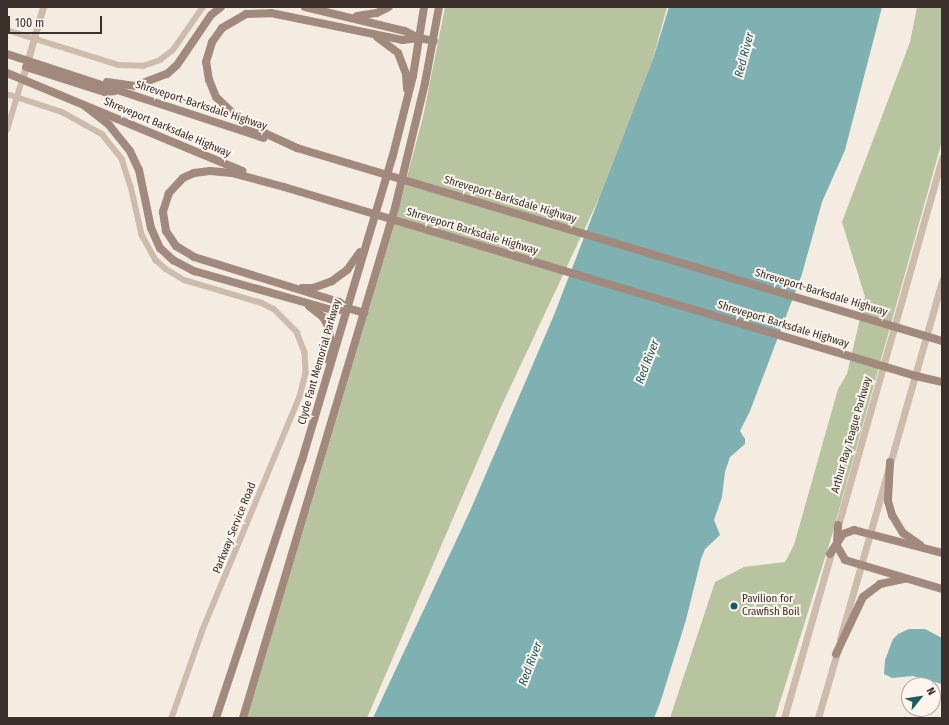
<!DOCTYPE html>
<html>
<head>
<meta charset="utf-8">
<style>
  body { margin:0 }
  #map { position:relative; width:949px; height:725px; overflow:hidden; background:#f4ebe1; font-family:"Fira Sans Condensed",sans-serif }
  div>[style] { position:absolute }
  .green>* { inset:0; background:#b8c4a0 }
  .water>* { inset:0; background:#7fb0b2 }
  .minor>* { height:5.5px; margin:-2.75px; padding:0 2.75px; transform-origin:2.75px; border-radius:2.75px; background:#cdbbac }
  .tertiary>* { height:7px; margin:-3.5px; padding:0 3.5px; transform-origin:3.5px; border-radius:3.5px; background:#cdbbac }
  .secondary>* { height:8px; margin:-4px; padding:0 4px; transform-origin:4px; border-radius:4px; background:#a18a7d }
  .secondary-bridge>* { height:8px; margin:-4px; padding:0 4px; transform-origin:4px; border-radius:4px; background:#a18a7d }
  .dots>* { width:11px; height:11px; translate:-50% -50%; box-sizing:border-box; border:2px solid #fbf5ee; border-radius:50% }
  span { translate:-50% -50%; white-space:nowrap; text-align:center; line-height:1.15; -webkit-text-stroke:4px #fbf5ee; paint-order:stroke }
  .street-label { font-size:11px; color:#3b302b }
  .poi-label { font-size:11px; color:#3b302b }
  .left { translate:0 -50%; text-align:left }
  .water-label { font-size:12px; color:#1f5a5e; font-style:italic }
  .frame { position:absolute; inset:0; border:8px solid #3b302b; pointer-events:none }
  .north { position:absolute; left:901px; top:677px; width:40px; height:40px; box-sizing:border-box; background:#fbf5ee; border:1px solid #aea6a0; border-radius:50%; rotate:60deg; font-size:11px; font-weight:700; line-height:16px; text-align:center; color:#3b302b }
  .north::after { content:''; display:block; margin:auto; width:14px; height:18px; background:#1f5a5e; clip-path:polygon(50% 0,100% 100%,50% 72%,0 100%) }
  .scale { position:absolute; left:8px; top:16px; width:94px; height:18px; box-sizing:border-box; border:2px solid #3b302b; border-top:0; padding-left:5px; font-size:12px; line-height:14px; white-space:nowrap; color:#3b302b; -webkit-text-stroke:3px #fbf5ee; paint-order:stroke }
</style>
</head>
<body>
<div id="map">
  <div class="green">
    <i style="clip-path:polygon(445px 7px,667px 7px,652px 62px,601px 194px,500px 409px,367px 718px,247px 718px,393px 229px,423px 117px)"></i>
    <i style="clip-path:polygon(917px 7px,942px 7px,942px 141px,832px 535px,775px 718px,670px 718px,715px 582px,744px 567px,785px 562px,794px 545px,838px 389px,847px 374px,865px 297px,842px 222px,910px 42px)"></i>
  </div>
  <div class="water">
    <i style="clip-path:polygon(669px 7px,882px 7px,845px 150px,822px 202px,802px 274px,750px 411px,740px 431px,745px 439px,745px 444px,730px 457px,725px 472px,722px 497px,714px 520px,720px 535px,705px 549px,701px 559px,686px 620px,660px 703px,654px 718px,373px 718px,470px 511px,554px 315px,653px 59px)"></i>
    <i style="clip-path:polygon(909px 629px,925px 629px,942px 638px,942px 684px,913px 676px,892px 678px,884px 674px,885px 660px,893px 639px,898px 634px)"></i>
  </div>
  <div class="minor">
    <i style="left:7px;top:30px;width:117px;rotate:17.4deg"></i>
    <i style="left:119px;top:65px;width:24px;rotate:2deg"></i>
    <i style="left:143px;top:66px;width:18px;rotate:-19deg"></i>
    <i style="left:160px;top:60px;width:16px;rotate:-38deg"></i>
    <i style="left:173px;top:50px;width:52px;rotate:-55.1deg"></i>
    <i style="left:7px;top:94px;width:58px;rotate:18.1deg"></i>
    <i style="left:62px;top:112px;width:46px;rotate:28.8deg"></i>
    <i style="left:102px;top:134px;width:32px;rotate:51deg"></i>
    <i style="left:122px;top:159px;width:28px;rotate:72deg"></i>
    <i style="left:131px;top:186px;width:50px;rotate:77.3deg"></i>
    <i style="left:142px;top:235px;width:29px;rotate:61deg"></i>
    <i style="left:156px;top:260px;width:13px;rotate:42deg"></i>
    <i style="left:166px;top:269px;width:21px;rotate:31deg"></i>
    <i style="left:184px;top:280px;width:81px;rotate:16.4deg"></i>
    <i style="left:262px;top:303px;width:13px;rotate:27deg"></i>
    <i style="left:274px;top:309px;width:33px;rotate:45deg"></i>
    <i style="left:297px;top:332px;width:22px;rotate:69deg"></i>
    <i style="left:305px;top:353px;width:20px;rotate:87deg"></i>
    <i style="left:306px;top:373px;width:25px;rotate:104deg"></i>
    <i style="left:300px;top:397px;width:256px;rotate:112.6deg"></i>
    <i style="left:202px;top:633px;width:90px;rotate:109.4deg"></i>
    <i style="left:7px;top:130px;width:52px;rotate:-73.3deg"></i>
  </div>
  <div class="tertiary">
    <i style="left:22px;top:80px;width:76px;rotate:-74deg"></i>
    <i style="left:837px;top:529px;width:386px;rotate:-74.2deg"></i>
    <i style="left:840px;top:639px;width:373px;rotate:-74.1deg"></i>
    <i style="left:784px;top:718px;width:176px;rotate:-74.1deg"></i>
    <i style="left:818px;top:718px;width:72px;rotate:-73.8deg"></i>
  </div>
  <div class="secondary">
    <i style="left:305px;top:7px;width:103px;rotate:13.5deg"></i>
    <i style="left:405px;top:31px;width:16px;rotate:27deg"></i>
    <i style="left:419px;top:38px;width:15px;rotate:11deg"></i>
    <i style="left:357px;top:16px;width:20px;rotate:-9deg"></i>
    <i style="left:377px;top:13px;width:13px;rotate:-27deg"></i>
    <i style="left:377px;top:37px;width:26px;rotate:37deg"></i>
    <i style="left:398px;top:53px;width:22px;rotate:69deg"></i>
    <i style="left:406px;top:74px;width:15px;rotate:86deg"></i>
    <i style="left:7px;top:54px;width:270px;rotate:18.1deg"></i>
    <i style="left:26px;top:67px;width:83px;rotate:17.6deg"></i>
    <i style="left:105px;top:92px;width:10px;rotate:-6deg"></i>
    <i style="left:7px;top:73px;width:255px;rotate:22.6deg"></i>
    <i style="left:107px;top:82px;width:28px;rotate:8deg"></i>
    <i style="left:135px;top:86px;width:34px;rotate:-21deg"></i>
    <i style="left:167px;top:74px;width:13px;rotate:-42deg"></i>
    <i style="left:177px;top:65px;width:60px;rotate:-55.8deg"></i>
    <i style="left:211px;top:15px;width:13px;rotate:-39deg"></i>
    <i style="left:85px;top:106px;width:31px;rotate:38deg"></i>
    <i style="left:109px;top:125px;width:33px;rotate:51deg"></i>
    <i style="left:130px;top:151px;width:21px;rotate:65deg"></i>
    <i style="left:139px;top:170px;width:59px;rotate:78.3deg"></i>
    <i style="left:151px;top:228px;width:22px;rotate:66deg"></i>
    <i style="left:160px;top:248px;width:18px;rotate:43deg"></i>
    <i style="left:173px;top:260px;width:24px;rotate:28deg"></i>
    <i style="left:194px;top:271px;width:147px;rotate:15.8deg"></i>
    <i style="left:335px;top:311px;width:12px;rotate:-14deg"></i>
    <i style="left:297px;top:148px;width:60px;rotate:-155.2deg"></i>
    <i style="left:243px;top:123px;width:37px;rotate:-136deg"></i>
    <i style="left:216px;top:97px;width:18px;rotate:-112deg"></i>
    <i style="left:209px;top:80px;width:18px;rotate:-99deg"></i>
    <i style="left:206px;top:62px;width:21px;rotate:-73deg"></i>
    <i style="left:212px;top:42px;width:17px;rotate:-54deg"></i>
    <i style="left:222px;top:28px;width:28px;rotate:-30deg"></i>
    <i style="left:246px;top:14px;width:25px;rotate:-2deg"></i>
    <i style="left:271px;top:13px;width:134px;rotate:11.6deg"></i>
    <i style="left:402px;top:40px;width:17px;rotate:-7deg"></i>
    <i style="left:284px;top:187px;width:54px;rotate:-164.9deg"></i>
    <i style="left:232px;top:173px;width:22px;rotate:-175deg"></i>
    <i style="left:210px;top:171px;width:16px;rotate:173deg"></i>
    <i style="left:194px;top:173px;width:12px;rotate:156deg"></i>
    <i style="left:183px;top:178px;width:21px;rotate:133deg"></i>
    <i style="left:169px;top:193px;width:20px;rotate:108deg"></i>
    <i style="left:163px;top:212px;width:19px;rotate:81deg"></i>
    <i style="left:166px;top:231px;width:18px;rotate:56deg"></i>
    <i style="left:176px;top:246px;width:21px;rotate:31deg"></i>
    <i style="left:194px;top:257px;width:152px;rotate:17.2deg"></i>
    <i style="left:339px;top:302px;width:10px;rotate:37deg"></i>
    <i style="left:347px;top:308px;width:18px;rotate:16deg"></i>
    <i style="left:302px;top:288px;width:11px"></i>
    <i style="left:313px;top:288px;width:20px;rotate:-20deg"></i>
    <i style="left:332px;top:281px;width:19px;rotate:-36deg"></i>
    <i style="left:347px;top:270px;width:22px;rotate:-54deg"></i>
    <i style="left:309px;top:306px;width:18px;rotate:38deg"></i>
    <i style="left:323px;top:317px;width:10px;rotate:61deg"></i>
    <i style="left:328px;top:326px;width:15px;rotate:79deg"></i>
    <i style="left:331px;top:341px;width:19px;rotate:99deg"></i>
    <i style="left:890px;top:462px;width:39px;rotate:93deg"></i>
    <i style="left:888px;top:501px;width:15px;rotate:74deg"></i>
    <i style="left:892px;top:515px;width:21px;rotate:59deg"></i>
    <i style="left:903px;top:533px;width:21px;rotate:35deg"></i>
    <i style="left:838px;top:525px;width:21px;rotate:93deg"></i>
    <i style="left:837px;top:546px;width:16px;rotate:60deg"></i>
    <i style="left:845px;top:560px;width:101px;rotate:16.6deg"></i>
    <i style="left:830px;top:554px;width:24px;rotate:-57deg"></i>
    <i style="left:843px;top:534px;width:12px;rotate:-20deg"></i>
    <i style="left:854px;top:530px;width:91px;rotate:14.6deg"></i>
    <i style="left:836px;top:654px;width:63px;rotate:-64.7deg"></i>
    <i style="left:863px;top:597px;width:21px;rotate:-37deg"></i>
    <i style="left:880px;top:584px;width:25px;rotate:-12deg"></i>
    <i style="left:216px;top:718px;width:272px;rotate:-71.6deg"></i>
    <i style="left:302px;top:460px;width:318px;rotate:-73.4deg"></i>
    <i style="left:393px;top:155px;width:81px;rotate:-75.8deg"></i>
    <i style="left:413px;top:76px;width:70px;rotate:-80.9deg"></i>
    <i style="left:243px;top:718px;width:532px;rotate:-73.4deg"></i>
    <i style="left:395px;top:208px;width:129px;rotate:-76.5deg"></i>
    <i style="left:425px;top:83px;width:77px;rotate:-79.6deg"></i>
  </div>
  <div class="secondary-bridge">
    <i style="left:297px;top:148px;width:673px;rotate:16.66deg"></i>
    <i style="left:284px;top:187px;width:660px;rotate:16.65deg"></i>
    <i style="left:916px;top:376px;width:27px;rotate:13deg"></i>
  </div>
  <div class="dots">
    <i style="left:734px;top:606px;background:#1f5a5e"></i>
  </div>
  <div class="street-label">
    <span style="left:201px;top:106px;rotate:18deg">Shreveport-Barksdale Highway</span>
    <span style="left:167px;top:128px;rotate:23deg">Shreveport Barksdale Highway</span>
    <span style="left:510px;top:200px;rotate:17deg">Shreveport-Barksdale Highway</span>
    <span style="left:472px;top:232px;rotate:17deg">Shreveport Barksdale Highway</span>
    <span style="left:821px;top:293px;rotate:17deg">Shreveport-Barksdale Highway</span>
    <span style="left:783px;top:325px;rotate:17deg">Shreveport Barksdale Highway</span>
    <span style="left:320px;top:362px;rotate:-74deg">Clyde Fant Memorial Parkway</span>
    <span style="left:852px;top:435px;rotate:-74deg">Arthur Ray Teague Parkway</span>
    <span style="left:235px;top:528px;rotate:-68deg">Parkway Service Road</span>
  </div>
  <div class="poi-label">
    <span class="left" style="left:742px;top:606px">Pavilion for<br>Crawfish Boil</span>
  </div>
  <div class="water-label">
    <span style="left:745px;top:55px;rotate:-75deg">Red River</span>
    <span style="left:648px;top:362px;rotate:-69deg">Red River</span>
    <span style="left:531px;top:664px;rotate:-69deg">Red River</span>
  </div>
  <div class="frame"></div>
  <div class="north">N</div>
  <div class="scale">100 m</div>
</div>
</body>
</html>
